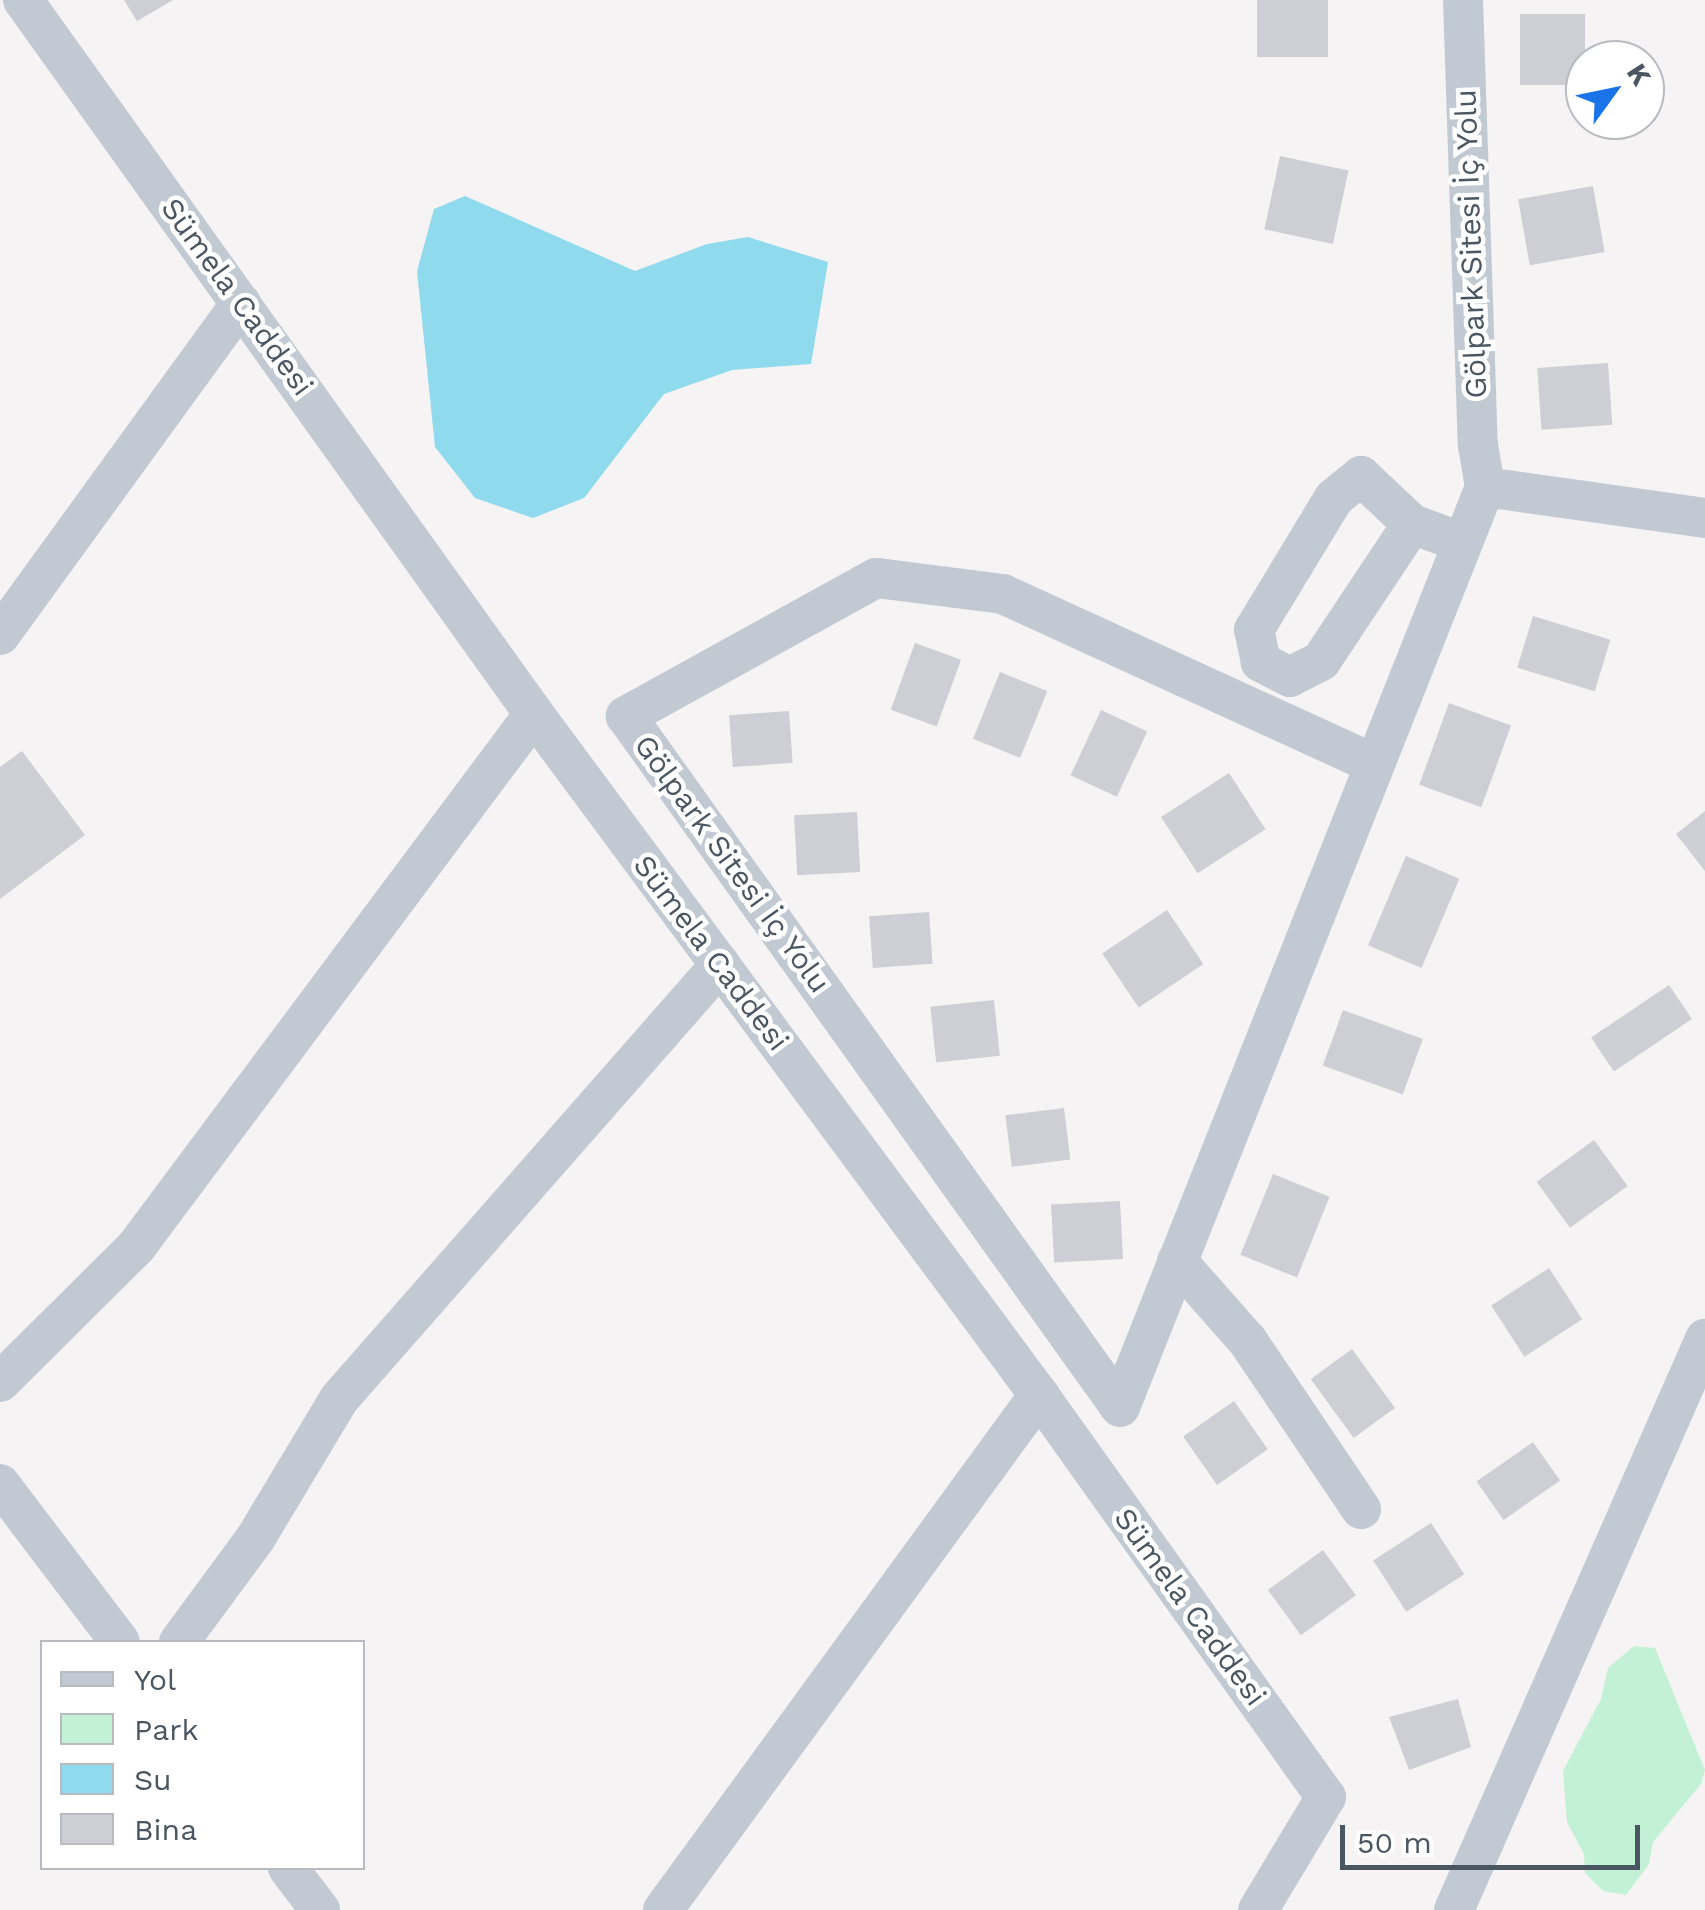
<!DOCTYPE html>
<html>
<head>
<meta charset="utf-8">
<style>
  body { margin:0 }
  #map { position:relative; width:1705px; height:1910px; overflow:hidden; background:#f5f3f3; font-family:"Work Sans",sans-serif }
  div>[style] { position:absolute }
  .green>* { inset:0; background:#c3f1d5 }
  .water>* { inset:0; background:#90daee }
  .building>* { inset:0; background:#cdcfd5; transform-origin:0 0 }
  .minor>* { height:40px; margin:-20px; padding:0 20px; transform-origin:20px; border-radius:20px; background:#c1cad2 }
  span { translate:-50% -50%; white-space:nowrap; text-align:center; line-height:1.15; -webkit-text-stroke:9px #fff; paint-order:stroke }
  .street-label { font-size:30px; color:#4a5661 }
  .legend { position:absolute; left:40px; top:1640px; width:325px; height:230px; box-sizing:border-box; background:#fff; border:2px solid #b7bbc0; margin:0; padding:12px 18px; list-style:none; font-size:30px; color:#4a5661 }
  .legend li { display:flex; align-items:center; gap:20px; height:50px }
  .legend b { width:50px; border:2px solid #b7bbc0 }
  .north { position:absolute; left:1565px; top:40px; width:100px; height:100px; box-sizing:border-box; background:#fff; border:2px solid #b7bbc0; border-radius:50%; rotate:57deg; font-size:28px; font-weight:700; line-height:40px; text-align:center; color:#4a5661 }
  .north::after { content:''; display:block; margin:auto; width:35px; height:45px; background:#1a73e8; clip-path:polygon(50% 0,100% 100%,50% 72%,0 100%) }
  .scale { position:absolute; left:1340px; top:1825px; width:300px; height:45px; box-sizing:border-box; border:5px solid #4a5661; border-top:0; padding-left:12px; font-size:30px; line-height:35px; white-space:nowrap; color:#4a5661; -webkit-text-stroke:8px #fff; paint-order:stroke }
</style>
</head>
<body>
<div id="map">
  <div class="green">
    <i style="clip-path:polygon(1634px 1646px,1655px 1648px,1705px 1770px,1701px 1784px,1653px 1842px,1649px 1864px,1626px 1895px,1603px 1891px,1585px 1873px,1584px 1854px,1567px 1822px,1563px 1771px,1601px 1699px,1608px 1668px)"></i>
  </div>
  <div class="water">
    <i style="clip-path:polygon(465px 196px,635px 271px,707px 244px,748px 237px,828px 262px,811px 364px,732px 370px,664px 394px,584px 498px,533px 518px,475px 498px,435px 447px,417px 271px,434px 209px)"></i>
  </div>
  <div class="building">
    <i style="clip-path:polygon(124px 0,173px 0,137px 21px)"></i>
    <i style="left:1257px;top:0;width:71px;height:57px"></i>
    <i style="left:1585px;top:14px;width:71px;height:65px;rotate:90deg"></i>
    <i style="left:1280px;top:156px;width:70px;height:75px;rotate:12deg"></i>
    <i style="left:1593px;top:186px;width:67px;height:76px;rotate:80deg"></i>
    <i style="left:1608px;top:363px;width:62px;height:71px;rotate:86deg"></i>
    <i style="left:1533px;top:616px;width:81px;height:54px;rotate:17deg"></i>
    <i style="left:915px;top:643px;width:49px;height:71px;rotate:20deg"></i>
    <i style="left:1000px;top:672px;width:51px;height:72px;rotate:22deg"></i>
    <i style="left:1449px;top:703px;width:66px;height:87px;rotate:20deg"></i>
    <i style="left:1101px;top:710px;width:51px;height:72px;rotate:25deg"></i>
    <i style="left:789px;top:711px;width:52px;height:60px;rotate:86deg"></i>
    <i style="clip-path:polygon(22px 751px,85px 835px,0 899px,0 767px)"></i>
    <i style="left:1229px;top:773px;width:67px;height:81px;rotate:57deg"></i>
    <i style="clip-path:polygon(1705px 811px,1705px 871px,1676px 834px)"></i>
    <i style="left:857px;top:812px;width:60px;height:63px;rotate:87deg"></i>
    <i style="left:1406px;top:856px;width:58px;height:97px;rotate:23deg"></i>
    <i style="left:1167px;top:910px;width:65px;height:78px;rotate:56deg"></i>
    <i style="left:929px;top:912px;width:52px;height:60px;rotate:86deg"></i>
    <i style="left:1669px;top:985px;width:41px;height:94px;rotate:56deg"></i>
    <i style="left:994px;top:1000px;width:56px;height:64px;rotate:84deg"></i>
    <i style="left:1343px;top:1010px;width:85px;height:59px;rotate:20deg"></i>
    <i style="left:1064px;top:1108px;width:52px;height:59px;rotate:83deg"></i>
    <i style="left:1594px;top:1140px;width:57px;height:71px;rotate:54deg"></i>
    <i style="left:1273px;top:1174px;width:61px;height:87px;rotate:22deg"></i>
    <i style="left:1120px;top:1201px;width:58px;height:69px;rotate:87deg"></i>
    <i style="left:1549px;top:1268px;width:61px;height:69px;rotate:57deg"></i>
    <i style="left:1352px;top:1349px;width:73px;height:51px;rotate:54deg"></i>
    <i style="left:1234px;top:1401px;width:59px;height:62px;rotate:55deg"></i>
    <i style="left:1533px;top:1442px;width:47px;height:69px;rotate:55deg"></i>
    <i style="left:1431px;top:1523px;width:61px;height:69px;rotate:57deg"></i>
    <i style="left:1323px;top:1550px;width:56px;height:68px;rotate:54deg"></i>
    <i style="clip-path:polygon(1458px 1699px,1471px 1747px,1409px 1770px,1389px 1717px)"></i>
  </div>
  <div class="minor">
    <i style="left:23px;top:0;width:878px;rotate:54.41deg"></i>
    <i style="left:534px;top:714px;width:848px;rotate:53.44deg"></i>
    <i style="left:1039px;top:1395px;width:494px;rotate:54.5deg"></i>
    <i style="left:1326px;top:1797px;width:132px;rotate:121deg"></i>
    <i style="left:1463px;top:0;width:445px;rotate:88.1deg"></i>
    <i style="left:1478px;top:445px;width:43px;rotate:80.5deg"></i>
    <i style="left:1485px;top:487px;width:222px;rotate:8deg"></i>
    <i style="left:1412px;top:524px;width:164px;rotate:123.6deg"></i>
    <i style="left:1321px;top:661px;width:35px;rotate:153deg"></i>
    <i style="left:1290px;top:677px;width:33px;rotate:-153deg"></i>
    <i style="left:1261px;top:662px;width:33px;rotate:-102deg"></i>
    <i style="left:1254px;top:630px;width:154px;rotate:-58.8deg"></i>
    <i style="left:1334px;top:498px;width:35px;rotate:-39deg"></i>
    <i style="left:1361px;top:476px;width:70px;rotate:43.3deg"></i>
    <i style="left:1412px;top:524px;width:54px;rotate:20.4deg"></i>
    <i style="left:0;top:635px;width:410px;rotate:-54deg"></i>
    <i style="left:1372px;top:763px;width:406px;rotate:-155.4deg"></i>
    <i style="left:1003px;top:594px;width:128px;rotate:-172.8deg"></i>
    <i style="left:876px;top:578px;width:286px;rotate:151.1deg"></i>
    <i style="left:626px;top:716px;width:849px;rotate:54.44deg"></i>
    <i style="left:1120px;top:1407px;width:990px;rotate:-68.36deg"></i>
    <i style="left:1177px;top:1261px;width:106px;rotate:48.5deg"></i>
    <i style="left:1247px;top:1340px;width:204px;rotate:56deg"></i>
    <i style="left:0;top:1382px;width:192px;rotate:-44.8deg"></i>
    <i style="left:136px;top:1247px;width:665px;rotate:-53.25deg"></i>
    <i style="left:0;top:1484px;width:198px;rotate:52.8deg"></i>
    <i style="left:179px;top:1642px;width:128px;rotate:-53.6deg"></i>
    <i style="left:255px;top:1539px;width:163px;rotate:-59deg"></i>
    <i style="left:339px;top:1399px;width:578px;rotate:-48.72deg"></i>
    <i style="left:288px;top:1868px;width:53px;rotate:52.7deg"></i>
    <i style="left:663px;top:1910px;width:638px;rotate:-53.87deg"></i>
    <i style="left:1454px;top:1910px;width:624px;rotate:-66.27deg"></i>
  </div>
  <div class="street-label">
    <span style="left:1471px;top:244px;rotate:-92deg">Gölpark Sitesi İç Yolu</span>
    <span style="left:237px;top:297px;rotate:54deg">Sümela Caddesi</span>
    <span style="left:732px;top:864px;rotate:54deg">Gölpark Sitesi İç Yolu</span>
    <span style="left:711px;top:953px;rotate:53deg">Sümela Caddesi</span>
    <span style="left:1190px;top:1607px;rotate:54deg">Sümela Caddesi</span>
  </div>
  <ul class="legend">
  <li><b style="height:12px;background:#c1cad2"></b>Yol</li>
  <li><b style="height:28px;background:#c3f1d5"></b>Park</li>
  <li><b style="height:28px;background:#90daee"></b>Su</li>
  <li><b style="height:28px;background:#cdcfd5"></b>Bina</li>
  </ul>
  <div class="north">K</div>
  <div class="scale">50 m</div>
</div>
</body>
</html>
